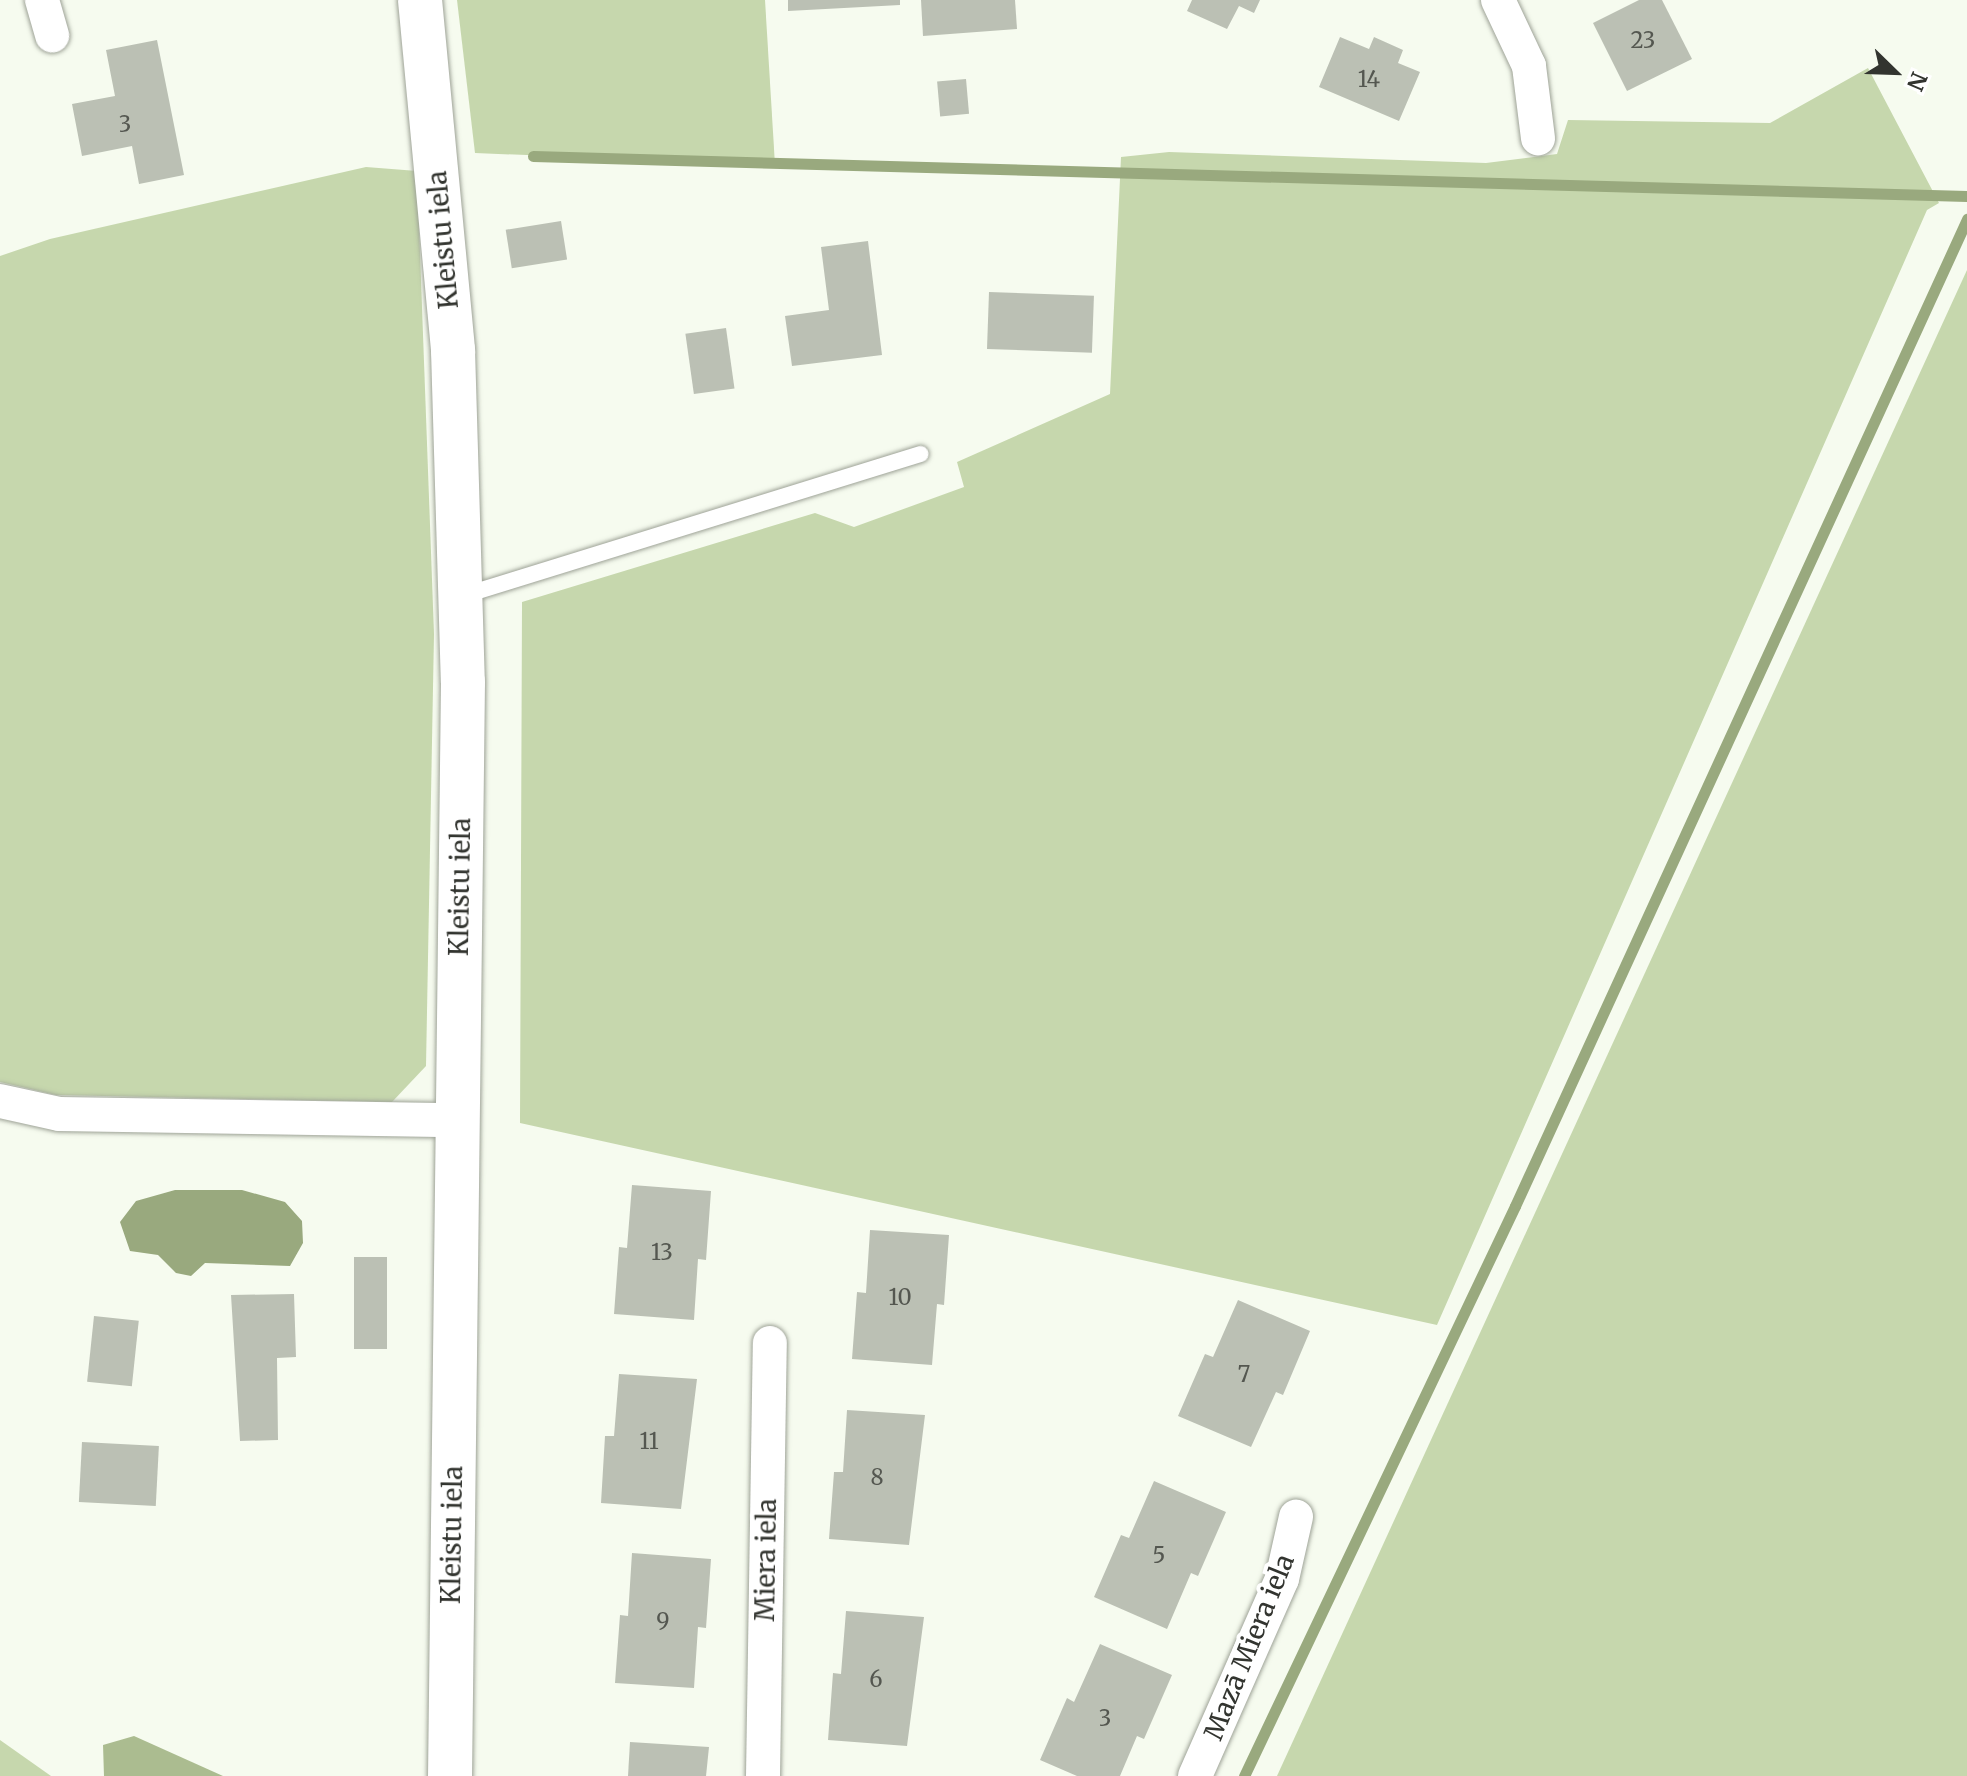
<!DOCTYPE html>
<html>
<head>
<meta charset="utf-8">
<style>
  body { margin:0 }
  #map { position:relative; width:1967px; height:1776px; overflow:hidden; background:#f6fbef; font-family:Merriweather,serif }
  div>[style] { position:absolute }
  .green>* { inset:0; background:#c6d7ad }
  .forest>* { inset:0; background:#abbc90 }
  .water>* { inset:0; background:#99a97e }
  .stream>* { height:11px; margin:-5.5px; padding:0 5.5px; transform-origin:5.5px; border-radius:5.5px; background:#99a97e }
  .building>* { inset:0; background:#bbc0b4; transform-origin:0 0 }
  .roads { filter:drop-shadow(0 0 2px #9ea397) drop-shadow(0 0 2px #9ea397) }
  .lane>* { height:16px; margin:-8px; padding:0 8px; transform-origin:8px; border-radius:8px; background:#fff }
  .street>* { height:34px; margin:-17px; padding:0 17px; transform-origin:17px; border-radius:17px; background:#fff }
  .secondary>* { height:44px; margin:-22px; padding:0 22px; transform-origin:22px; border-radius:22px; background:#fff }
  span { translate:-50% -50%; white-space:nowrap; text-align:center; line-height:1.15; -webkit-text-stroke:8px #fff; paint-order:stroke }
  .number-label { font-size:22px; color:#545750 }
  .number-label span { -webkit-text-stroke-width:0 }
  .street-label { font-size:26px; color:#32342f }
  .north { position:absolute; left:1855px; top:32px; width:80px; height:80px; -webkit-text-stroke:6px #fff; paint-order:stroke; rotate:113deg; font-size:22px; font-weight:700; line-height:32px; text-align:center; color:#32342f }
  .north::after { content:''; display:block; margin:auto; width:28px; height:36px; background:#32342f; clip-path:polygon(50% 0,100% 100%,50% 72%,0 100%) }
</style>
</head>
<body>
<div id="map">
  <div class="green">
    <i style="clip-path:polygon(457px 0,765px 0,775px 165px,475px 153px)"></i>
    <i style="clip-path:polygon(1868px 68px,1939px 203px,1927px 210px,1437px 1325px,520px 1123px,522px 602px,815px 513px,854px 527px,964px 487px,957px 462px,1110px 394px,1121px 157px,1169px 152px,1486px 163px,1557px 154px,1568px 120px,1770px 123px)"></i>
    <i style="clip-path:polygon(366px 167px,417px 171px,434px 634px,426px 1066px,392px 1102px,56px 1095px,0 1082px,0 256px,50px 239px)"></i>
    <i style="clip-path:polygon(1967px 270px,1967px 1776px,1277px 1776px)"></i>
    <i style="clip-path:polygon(0 1740px,51px 1776px,0 1776px)"></i>
  </div>
  <div class="forest">
    <i style="clip-path:polygon(134px 1736px,223px 1776px,104px 1776px,103px 1745px)"></i>
  </div>
  <div class="water">
    <i style="clip-path:polygon(175px 1190px,242px 1190px,285px 1202px,302px 1221px,303px 1243px,290px 1266px,205px 1263px,191px 1276px,176px 1273px,158px 1255px,130px 1251px,120px 1222px,136px 1201px)"></i>
  </div>
  <div class="stream">
    <i style="left:533px;top:156px;width:1435px;rotate:1.6deg"></i>
    <i style="left:1244px;top:1776px;width:631px;rotate:-64.57deg"></i>
    <i style="left:1515px;top:1206px;width:1086px;rotate:-65.39deg"></i>
  </div>
  <div class="building">
    <i style="clip-path:polygon(788px 0,900px 0,900px 5px,788px 11px)"></i>
    <i style="clip-path:polygon(921px 0,1015px 0,1017px 29px,923px 36px)"></i>
    <i style="clip-path:polygon(1192px 0,1260px 0,1254px 13px,1239px 6px,1227px 29px,1187px 11px)"></i>
    <i style="clip-path:polygon(1639px 0,1662px 0,1692px 59px,1627px 91px,1593px 23px)"></i>
    <i style="clip-path:polygon(1340px 37px,1369px 49px,1374px 37px,1403px 50px,1398px 63px,1420px 72px,1399px 121px,1319px 87px)"></i>
    <i style="clip-path:polygon(157px 40px,184px 175px,139px 184px,132px 146px,82px 156px,72px 104px,115px 96px,106px 50px)"></i>
    <i style="left:966px;top:79px;width:35px;height:29px;rotate:85deg"></i>
    <i style="left:561px;top:221px;width:39px;height:56px;rotate:81deg"></i>
    <i style="clip-path:polygon(868px 241px,882px 355px,792px 366px,785px 316px,829px 310px,821px 247px)"></i>
    <i style="left:989px;top:292px;width:105px;height:57px;rotate:2deg"></i>
    <i style="left:726px;top:328px;width:61px;height:41px;rotate:82deg"></i>
    <i style="clip-path:polygon(632px 1185px,711px 1191px,706px 1260px,698px 1259px,694px 1320px,614px 1314px,619px 1247px,627px 1248px)"></i>
    <i style="clip-path:polygon(870px 1230px,949px 1235px,944px 1305px,937px 1304px,932px 1365px,852px 1359px,857px 1292px,866px 1293px)"></i>
    <i style="left:354px;top:1257px;width:33px;height:92px"></i>
    <i style="clip-path:polygon(294px 1294px,296px 1357px,277px 1358px,278px 1440px,240px 1441px,231px 1295px)"></i>
    <i style="clip-path:polygon(1238px 1300px,1310px 1331px,1283px 1395px,1276px 1392px,1251px 1447px,1178px 1416px,1205px 1354px,1213px 1357px)"></i>
    <i style="left:94px;top:1316px;width:45px;height:66px;rotate:6deg"></i>
    <i style="clip-path:polygon(619px 1374px,697px 1379px,681px 1509px,601px 1503px,605px 1436px,614px 1436px)"></i>
    <i style="clip-path:polygon(847px 1410px,925px 1415px,909px 1545px,829px 1539px,834px 1472px,843px 1472px)"></i>
    <i style="left:82px;top:1442px;width:77px;height:60px;rotate:3deg"></i>
    <i style="clip-path:polygon(1154px 1481px,1226px 1512px,1198px 1576px,1191px 1573px,1167px 1629px,1094px 1597px,1121px 1535px,1129px 1538px)"></i>
    <i style="clip-path:polygon(632px 1553px,711px 1559px,706px 1628px,698px 1627px,694px 1688px,615px 1683px,620px 1615px,628px 1616px)"></i>
    <i style="clip-path:polygon(846px 1611px,924px 1617px,907px 1746px,828px 1740px,833px 1673px,841px 1674px)"></i>
    <i style="clip-path:polygon(1100px 1644px,1172px 1675px,1144px 1739px,1137px 1736px,1120px 1776px,1077px 1776px,1040px 1760px,1067px 1698px,1074px 1702px)"></i>
    <i style="clip-path:polygon(630px 1742px,709px 1747px,706px 1776px,628px 1776px)"></i>
  </div>
  <div class="roads">
    <div class="lane">
      <i style="left:462px;top:596px;width:480px;rotate:-17.2deg"></i>
    </div>
    <div class="street">
      <i style="left:42px;top:0;width:37px;rotate:74deg"></i>
      <i style="left:1498px;top:0;width:73px;rotate:64.8deg"></i>
      <i style="left:1529px;top:66px;width:73px;rotate:82.9deg"></i>
      <i style="left:0;top:1101px;width:60px;rotate:12.4deg"></i>
      <i style="left:59px;top:1114px;width:397px;rotate:0.9deg"></i>
      <i style="left:763px;top:1776px;width:433px;rotate:-89.1deg"></i>
      <i style="left:1195px;top:1776px;width:215px;rotate:-66.2deg"></i>
      <i style="left:1282px;top:1579px;width:64px;rotate:-77.3deg"></i>
    </div>
    <div class="secondary">
      <i style="left:420px;top:0;width:352px;rotate:84.6deg"></i>
      <i style="left:453px;top:350px;width:332px;rotate:88.3deg"></i>
      <i style="left:463px;top:682px;width:1094px;rotate:90.68deg"></i>
    </div>
  </div>
  <div class="number-label">
    <span style="left:1643px;top:41px">23</span>
    <span style="left:1369px;top:80px">14</span>
    <span style="left:125px;top:125px">3</span>
    <span style="left:662px;top:1253px">13</span>
    <span style="left:900px;top:1298px">10</span>
    <span style="left:1244px;top:1375px">7</span>
    <span style="left:649px;top:1442px">11</span>
    <span style="left:877px;top:1478px">8</span>
    <span style="left:1159px;top:1556px">5</span>
    <span style="left:663px;top:1622px">9</span>
    <span style="left:876px;top:1680px">6</span>
    <span style="left:1105px;top:1719px">3</span>
  </div>
  <div class="street-label">
    <span style="left:443px;top:240px;rotate:-95deg">Kleistu iela</span>
    <span style="left:460px;top:887px;rotate:-89deg">Kleistu iela</span>
    <span style="left:452px;top:1535px;rotate:-89deg">Kleistu iela</span>
    <span style="left:766px;top:1560px;rotate:-89deg">Miera iela</span>
    <span style="left:1249px;top:1647px;rotate:-68deg">Mazā Miera iela</span>
  </div>
  <div class="north">N</div>
</div>
</body>
</html>
